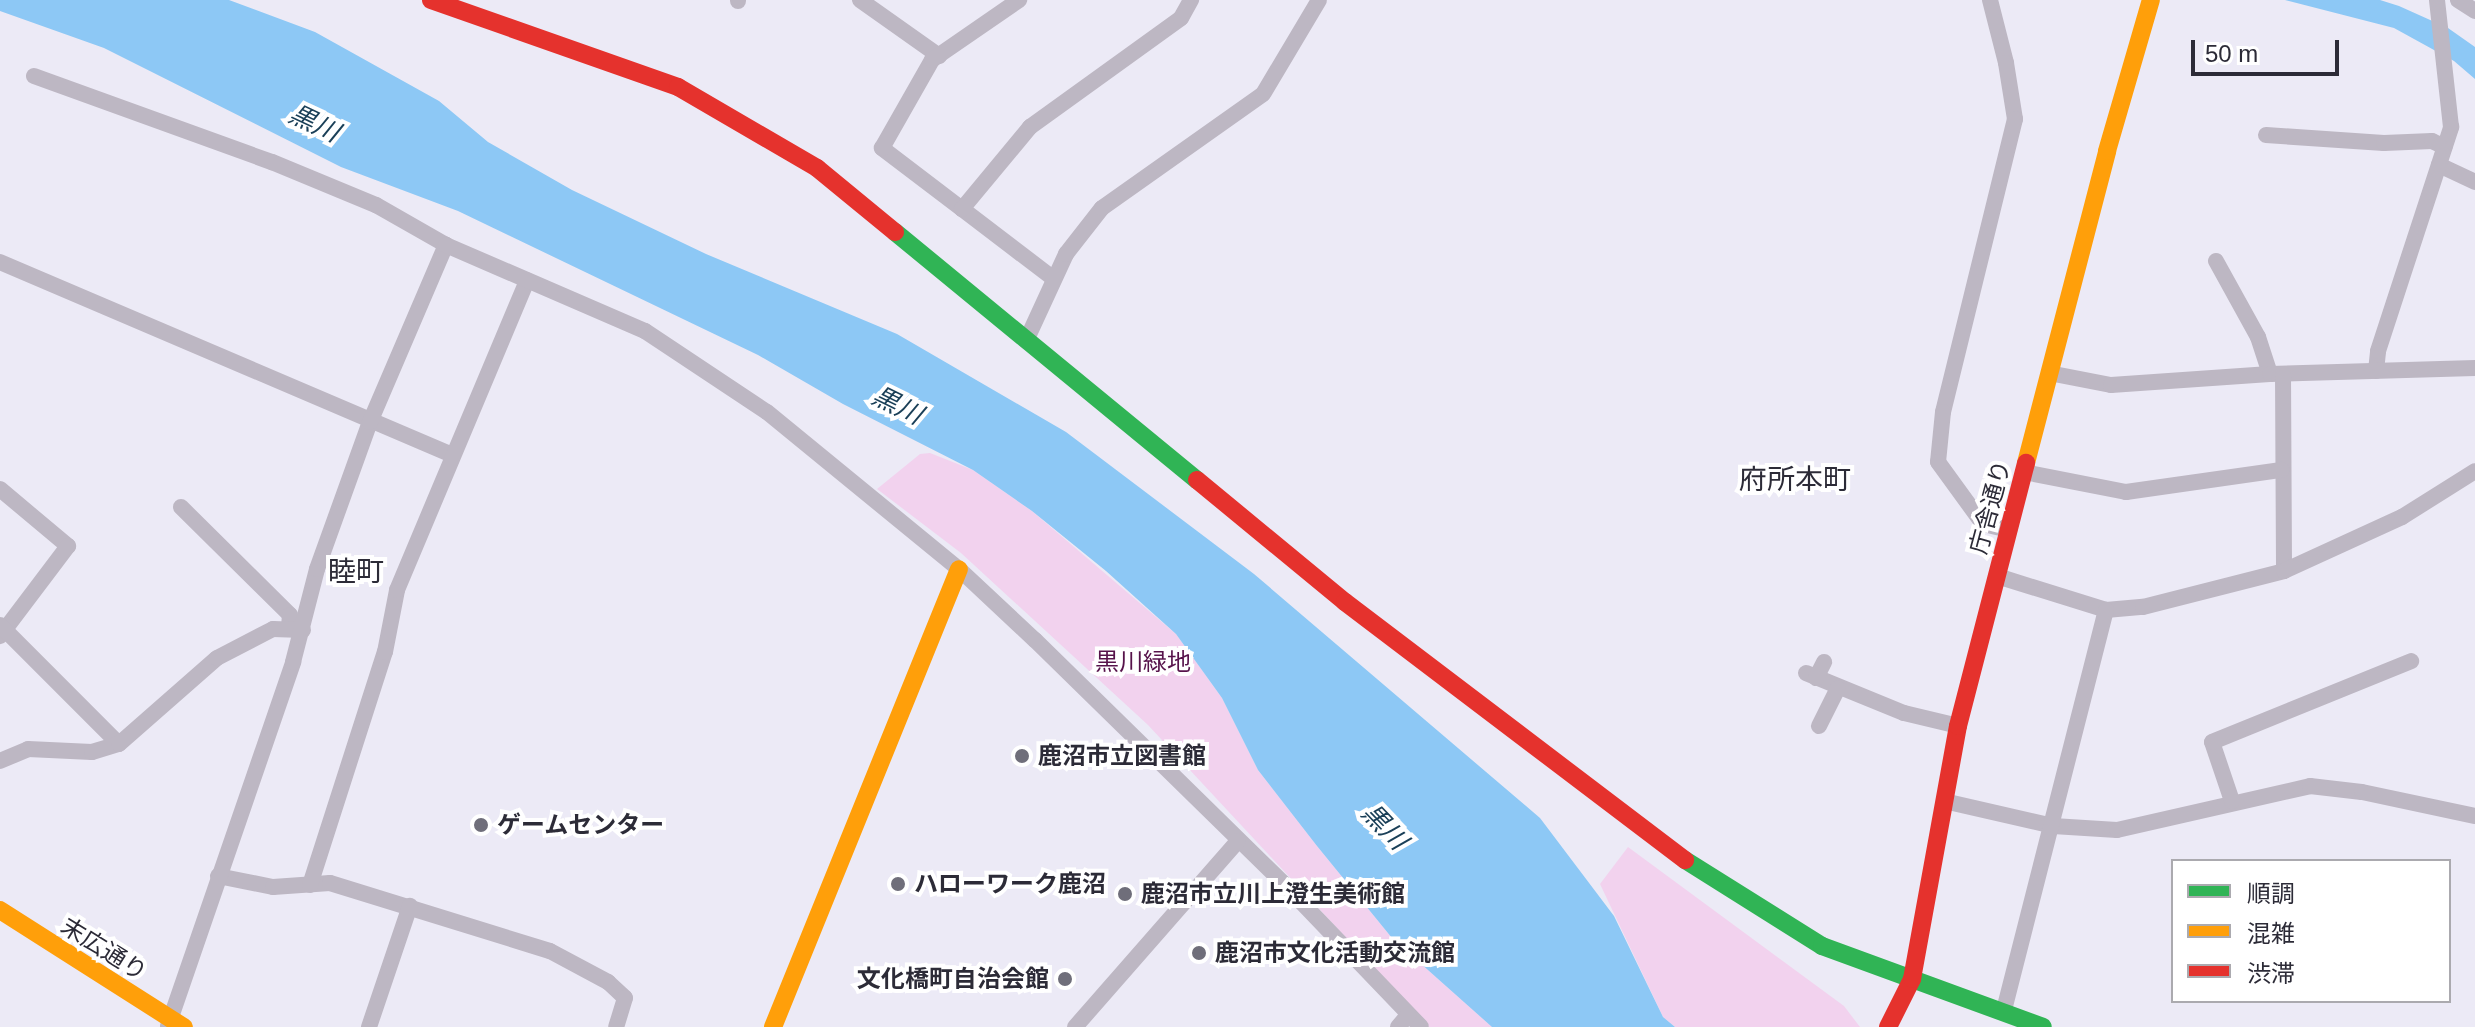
<!DOCTYPE html>
<html>
<head>
<meta charset="utf-8">
<style>
  body { margin:0 }
  #map { position:relative; width:2475px; height:1027px; overflow:hidden; background:#eceaf6; font-family:Arial,"Noto Sans JP",sans-serif }
  div>[style] { position:absolute }
  .green>* { inset:0; background:#f2d2ee }
  .water>* { inset:0; background:#8dc8f5 }
  .street>* { height:16px; margin:-8px; padding:0 8px; transform-origin:8px; border-radius:8px; background:#bdb7c3 }
  .fast>* { height:18px; margin:-9px; padding:0 9px; transform-origin:9px; border-radius:9px; background:#30b455 }
  .slow>* { height:18px; margin:-9px; padding:0 9px; transform-origin:9px; border-radius:9px; background:#ff9f0a }
  .jam>* { height:18px; margin:-9px; padding:0 9px; transform-origin:9px; border-radius:9px; background:#e5322d }
  .dots>* { width:22px; height:22px; translate:-50% -50%; box-sizing:border-box; border:4px solid #fff; border-radius:50% }
  span { translate:-50% -50%; white-space:nowrap; text-align:center; line-height:1.15; -webkit-text-stroke:8px #fff; paint-order:stroke }
  .street-label { font-size:24px; color:#2c2b37 }
  .park-label { font-size:24px; color:#57134b }
  .poi-label { font-size:24px; color:#2c2b37; font-weight:700 }
  .left { translate:0 -50%; text-align:left }
  .right { translate:-100% -50%; text-align:right }
  .water-label { font-size:26px; color:#1b4058; font-style:italic }
  .quarter-label { font-size:28px; color:#2c2b37 }
  .legend { position:absolute; left:2171px; top:859px; width:280px; height:144px; box-sizing:border-box; background:#fff; border:2px solid #abaaaf; margin:0; padding:10px 14px; list-style:none; font-size:24px; color:#2c2b37 }
  .legend li { display:flex; align-items:center; gap:16px; height:40px }
  .legend b { width:40px; border:2px solid #abaaaf }
  .scale { position:absolute; left:2191px; top:40px; width:148px; height:36px; box-sizing:border-box; border:4px solid #2c2b37; border-top:0; padding-left:10px; font-size:24px; line-height:28px; white-space:nowrap; color:#2c2b37; -webkit-text-stroke:6px #fff; paint-order:stroke }
</style>
</head>
<body>
<div id="map">
  <div class="green">
    <i style="clip-path:polygon(930px 453px,973px 470px,1032px 511px,1176px 634px,1222px 698px,1258px 770px,1317px 846px,1392px 938px,1492px 1027px,1429px 1027px,1148px 725px,961px 553px,877px 489px,920px 454px)"></i>
    <i style="clip-path:polygon(1628px 847px,1844px 1006px,1860px 1027px,1675px 1027px,1663px 1017px,1600px 884px)"></i>
  </div>
  <div class="water">
    <i style="clip-path:polygon(0 0,229px 0,315px 32px,439px 101px,488px 142px,572px 190px,706px 254px,897px 334px,1066px 432px,1254px 574px,1540px 818px,1614px 916px,1663px 1017px,1675px 1027px,1492px 1027px,1392px 938px,1317px 846px,1258px 770px,1222px 698px,1176px 634px,1106px 571px,1032px 511px,973px 470px,843px 404px,758px 355px,458px 211px,341px 167px,104px 48px,0 11px)"></i>
    <i style="clip-path:polygon(2285px 0,2380px 0,2399px 6px,2448px 28px,2475px 47px,2475px 79px,2454px 61px,2394px 28px)"></i>
  </div>
  <div class="street">
    <i style="left:738px;top:0;width:1px;rotate:90deg"></i>
    <i style="left:860px;top:0;width:97px;rotate:35.3deg"></i>
    <i style="left:1990px;top:0;width:65px;rotate:75.7deg"></i>
    <i style="left:2006px;top:63px;width:57px;rotate:80.9deg"></i>
    <i style="left:2015px;top:119px;width:302px;rotate:103.8deg"></i>
    <i style="left:1943px;top:412px;width:50px;rotate:95.7deg"></i>
    <i style="left:1938px;top:462px;width:77px;rotate:54deg"></i>
    <i style="left:1983px;top:524px;width:27px;rotate:13deg"></i>
    <i style="left:2458px;top:0;width:20px;rotate:33deg"></i>
    <i style="left:34px;top:76px;width:253px;rotate:19.9deg"></i>
    <i style="left:272px;top:162px;width:113px;rotate:22.5deg"></i>
    <i style="left:376px;top:205px;width:81px;rotate:29.7deg"></i>
    <i style="left:2266px;top:135px;width:118px;rotate:3.9deg"></i>
    <i style="left:2384px;top:143px;width:48px;rotate:-2.4deg"></i>
    <i style="left:2432px;top:141px;width:14px;rotate:25deg"></i>
    <i style="left:2439px;top:165px;width:40px;rotate:25deg"></i>
    <i style="left:962px;top:209px;width:101px;rotate:-142.7deg"></i>
    <i style="left:882px;top:148px;width:101px;rotate:-60.4deg"></i>
    <i style="left:932px;top:60px;width:106px;rotate:-34.6deg"></i>
    <i style="left:2216px;top:261px;width:87px;rotate:61.1deg"></i>
    <i style="left:2258px;top:337px;width:39px;rotate:72deg"></i>
    <i style="left:0;top:262px;width:492px;rotate:23.1deg"></i>
    <i style="left:1054px;top:279px;width:116px;rotate:-142.7deg"></i>
    <i style="left:962px;top:209px;width:107px;rotate:-50.3deg"></i>
    <i style="left:1030px;top:127px;width:186px;rotate:-35.8deg"></i>
    <i style="left:1181px;top:18px;width:21px;rotate:-61deg"></i>
    <i style="left:1026px;top:341px;width:96px;rotate:-65.3deg"></i>
    <i style="left:1066px;top:254px;width:58px;rotate:-52deg"></i>
    <i style="left:1102px;top:208px;width:197px;rotate:-35.3deg"></i>
    <i style="left:1263px;top:94px;width:109px;rotate:-59.2deg"></i>
    <i style="left:2376px;top:371px;width:20px;rotate:-84deg"></i>
    <i style="left:2378px;top:351px;width:236px;rotate:-71.9deg"></i>
    <i style="left:2451px;top:127px;width:128px;rotate:-96.3deg"></i>
    <i style="left:2049px;top:373px;width:63px;rotate:11deg"></i>
    <i style="left:2111px;top:385px;width:159px;rotate:-4deg"></i>
    <i style="left:2270px;top:374px;width:205px;rotate:-1.7deg"></i>
    <i style="left:2283px;top:374px;width:197px;rotate:89.7deg"></i>
    <i style="left:2024px;top:472px;width:104px;rotate:11.1deg"></i>
    <i style="left:2126px;top:492px;width:157px;rotate:-8.1deg"></i>
    <i style="left:0;top:489px;width:89px;rotate:40deg"></i>
    <i style="left:68px;top:546px;width:113px;rotate:127.1deg"></i>
    <i style="left:181px;top:507px;width:153px;rotate:44.7deg"></i>
    <i style="left:290px;top:615px;width:12px;rotate:95deg"></i>
    <i style="left:1997px;top:576px;width:114px;rotate:17.3deg"></i>
    <i style="left:2106px;top:610px;width:37px;rotate:-5deg"></i>
    <i style="left:2143px;top:607px;width:146px;rotate:-14.3deg"></i>
    <i style="left:2284px;top:571px;width:130px;rotate:-24.6deg"></i>
    <i style="left:2402px;top:517px;width:86px;rotate:-32.2deg"></i>
    <i style="left:0;top:625px;width:168px;rotate:45deg"></i>
    <i style="left:1806px;top:673px;width:106px;rotate:22.2deg"></i>
    <i style="left:1904px;top:713px;width:56px;rotate:13.5deg"></i>
    <i style="left:1816px;top:678px;width:18px;rotate:-63deg"></i>
    <i style="left:1819px;top:726px;width:42px;rotate:-63.4deg"></i>
    <i style="left:0;top:761px;width:30px;rotate:-23deg"></i>
    <i style="left:28px;top:749px;width:64px;rotate:2.7deg"></i>
    <i style="left:92px;top:752px;width:28px;rotate:-17deg"></i>
    <i style="left:119px;top:744px;width:130px;rotate:-41.3deg"></i>
    <i style="left:217px;top:658px;width:63px;rotate:-27.4deg"></i>
    <i style="left:273px;top:629px;width:30px;rotate:2deg"></i>
    <i style="left:1944px;top:801px;width:112px;rotate:12.9deg"></i>
    <i style="left:2053px;top:826px;width:64px;rotate:3.6deg"></i>
    <i style="left:2117px;top:830px;width:198px;rotate:-12.8deg"></i>
    <i style="left:2310px;top:786px;width:52px;rotate:6.6deg"></i>
    <i style="left:2362px;top:792px;width:116px;rotate:12deg"></i>
    <i style="left:2232px;top:801px;width:62px;rotate:-108.7deg"></i>
    <i style="left:2212px;top:742px;width:215px;rotate:-22.1deg"></i>
    <i style="left:218px;top:876px;width:56px;rotate:11.3deg"></i>
    <i style="left:273px;top:887px;width:57px;rotate:-4deg"></i>
    <i style="left:330px;top:883px;width:230px;rotate:17.2deg"></i>
    <i style="left:550px;top:951px;width:66px;rotate:28.1deg"></i>
    <i style="left:608px;top:982px;width:23px;rotate:43deg"></i>
    <i style="left:625px;top:998px;width:30px;rotate:107deg"></i>
    <i style="left:310px;top:885px;width:245px;rotate:-72.2deg"></i>
    <i style="left:385px;top:652px;width:63px;rotate:-79deg"></i>
    <i style="left:397px;top:590px;width:336px;rotate:-67.2deg"></i>
    <i style="left:2004px;top:1010px;width:413px;rotate:-75.7deg"></i>
    <i style="left:168px;top:1026px;width:385px;rotate:-71deg"></i>
    <i style="left:293px;top:662px;width:96px;rotate:-75.5deg"></i>
    <i style="left:317px;top:569px;width:156px;rotate:-70.2deg"></i>
    <i style="left:370px;top:422px;width:193px;rotate:-66.8deg"></i>
    <i style="left:446px;top:245px;width:217px;rotate:23.4deg"></i>
    <i style="left:645px;top:331px;width:146px;rotate:33.6deg"></i>
    <i style="left:767px;top:412px;width:248px;rotate:39.3deg"></i>
    <i style="left:959px;top:569px;width:104px;rotate:43.1deg"></i>
    <i style="left:1035px;top:640px;width:347px;rotate:44.4deg"></i>
    <i style="left:1283px;top:883px;width:199px;rotate:46.2deg"></i>
    <i style="left:369px;top:1027px;width:128px;rotate:-71.3deg"></i>
    <i style="left:1075px;top:1027px;width:247px;rotate:-48.8deg"></i>
    <i style="left:1398px;top:1027px;width:16px;rotate:-50deg"></i>
  </div>
  <div class="fast">
    <i style="left:895px;top:232px;width:391px;rotate:39.4deg"></i>
    <i style="left:1685px;top:860px;width:162px;rotate:32.1deg"></i>
    <i style="left:1822px;top:946px;width:235px;rotate:20.1deg"></i>
  </div>
  <div class="slow">
    <i style="left:2026px;top:463px;width:322px;rotate:-75.4deg"></i>
    <i style="left:2107px;top:151px;width:157px;rotate:-73.8deg"></i>
    <i style="left:0;top:910px;width:218px;rotate:32.5deg"></i>
    <i style="left:773px;top:1027px;width:494px;rotate:-67.9deg"></i>
  </div>
  <div class="jam">
    <i style="left:431px;top:0;width:262px;rotate:19.4deg"></i>
    <i style="left:678px;top:87px;width:161px;rotate:30.2deg"></i>
    <i style="left:817px;top:168px;width:101px;rotate:39.4deg"></i>
    <i style="left:1197px;top:480px;width:192px;rotate:39.5deg"></i>
    <i style="left:1345px;top:602px;width:427px;rotate:37.2deg"></i>
    <i style="left:1888px;top:1027px;width:54px;rotate:-63.4deg"></i>
    <i style="left:1912px;top:979px;width:257px;rotate:-79.7deg"></i>
    <i style="left:1958px;top:726px;width:272px;rotate:-75.5deg"></i>
  </div>
  <div class="dots">
    <i style="left:1022px;top:756px;background:#6f6e7a"></i>
    <i style="left:481px;top:825px;background:#6f6e7a"></i>
    <i style="left:898px;top:884px;background:#6f6e7a"></i>
    <i style="left:1125px;top:894px;background:#6f6e7a"></i>
    <i style="left:1199px;top:953px;background:#6f6e7a"></i>
    <i style="left:1065px;top:979px;background:#6f6e7a"></i>
  </div>
  <div class="street-label">
    <span style="left:1990px;top:507px;rotate:-75deg">庁舎通り</span>
    <span style="left:104px;top:949px;rotate:32deg">末広通り</span>
  </div>
  <div class="park-label">
    <span style="left:1143px;top:662px">黒川緑地</span>
  </div>
  <div class="poi-label">
    <span class="left" style="left:1038px;top:756px">鹿沼市立図書館</span>
    <span class="left" style="left:497px;top:825px">ゲームセンター</span>
    <span class="left" style="left:914px;top:884px">ハローワーク鹿沼</span>
    <span class="left" style="left:1141px;top:894px">鹿沼市立川上澄生美術館</span>
    <span class="left" style="left:1215px;top:953px">鹿沼市文化活動交流館</span>
    <span class="right" style="left:1049px;top:979px">文化橋町自治会館</span>
  </div>
  <div class="water-label">
    <span style="left:314px;top:124px;rotate:25deg">黒川</span>
    <span style="left:897px;top:406px;rotate:26deg">黒川</span>
    <span style="left:1384px;top:827px;rotate:46deg">黒川</span>
  </div>
  <div class="quarter-label">
    <span style="left:1795px;top:480px">府所本町</span>
    <span style="left:356px;top:572px">睦町</span>
  </div>
  <ul class="legend">
  <li><b style="height:10px;background:#30b455"></b>順調</li>
  <li><b style="height:10px;background:#ff9f0a"></b>混雑</li>
  <li><b style="height:10px;background:#e5322d"></b>渋滞</li>
  </ul>
  <div class="scale">50 m</div>
</div>
</body>
</html>
